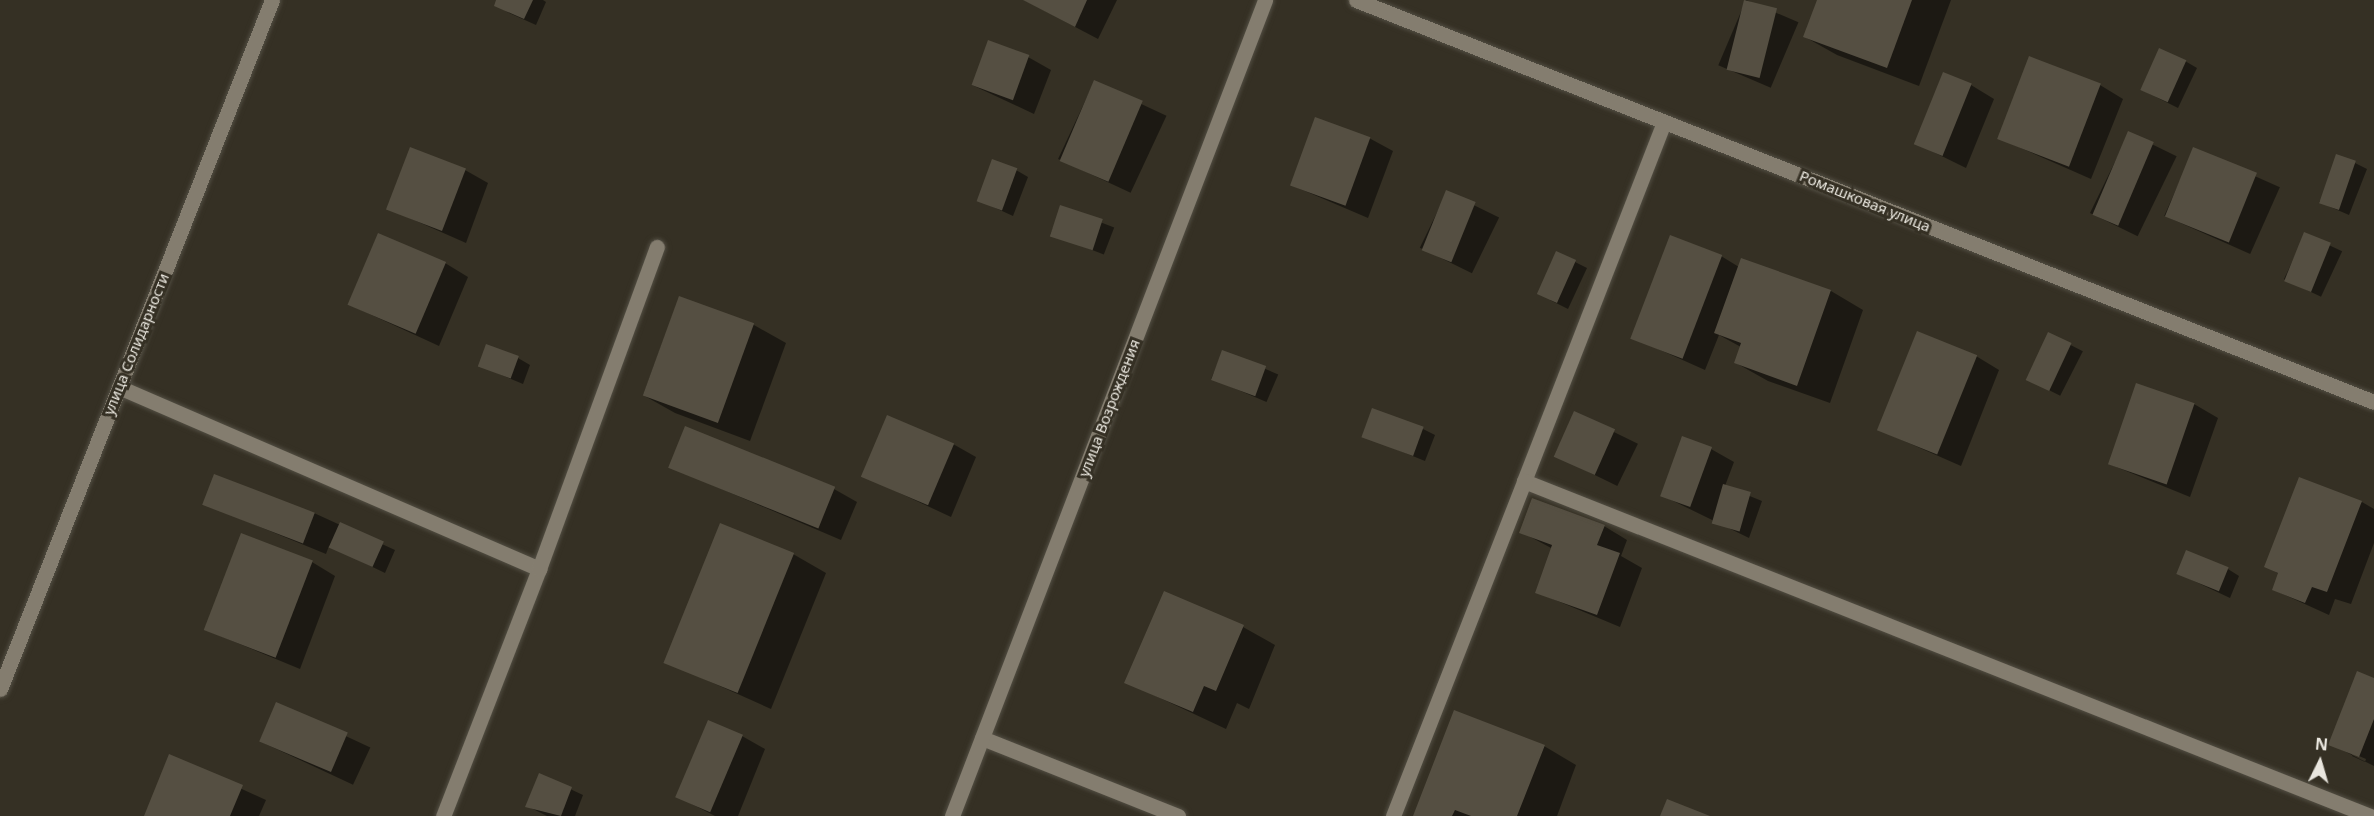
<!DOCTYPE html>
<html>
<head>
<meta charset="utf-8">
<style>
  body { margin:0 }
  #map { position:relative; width:2374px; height:816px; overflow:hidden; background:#353024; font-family:"Noto Sans",sans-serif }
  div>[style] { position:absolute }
  .shadow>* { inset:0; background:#0007; transform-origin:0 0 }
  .building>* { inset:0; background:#554f42; transform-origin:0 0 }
  .roads { filter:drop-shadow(0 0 2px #524e43) drop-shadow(0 0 2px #524e43) }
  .service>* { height:15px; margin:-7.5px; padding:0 7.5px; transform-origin:7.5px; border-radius:7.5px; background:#847d6f }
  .minor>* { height:15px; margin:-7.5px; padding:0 7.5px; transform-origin:7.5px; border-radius:7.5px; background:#847d6f }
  span { translate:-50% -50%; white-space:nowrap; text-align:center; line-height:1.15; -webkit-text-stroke:6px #353024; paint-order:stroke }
  .street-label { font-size:15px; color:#e9e6de }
  .north { position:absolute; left:2290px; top:732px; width:60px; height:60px; -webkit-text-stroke:4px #353024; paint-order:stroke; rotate:5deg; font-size:16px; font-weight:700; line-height:24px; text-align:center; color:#e9e6de }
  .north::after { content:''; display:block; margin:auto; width:21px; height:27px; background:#e9e6de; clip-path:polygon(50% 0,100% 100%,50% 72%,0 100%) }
</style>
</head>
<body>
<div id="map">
  <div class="shadow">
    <i style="clip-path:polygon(498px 0,543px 0,546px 2px,536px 25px,507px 12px)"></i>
    <i style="clip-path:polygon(1024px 0,1117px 0,1098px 39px)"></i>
    <i style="left:1746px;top:0;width:57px;height:71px;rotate:23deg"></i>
    <i style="clip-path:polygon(1819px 0,1951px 0,1919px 86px,1837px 55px,1805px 37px)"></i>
    <i style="clip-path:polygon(1028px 57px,1051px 70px,1034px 114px,972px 85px)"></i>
    <i style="clip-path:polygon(2185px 61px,2197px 68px,2178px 108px,2142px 90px)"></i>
    <i style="left:1094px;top:82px;width:80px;height:85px;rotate:25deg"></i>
    <i style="clip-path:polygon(1971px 85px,1994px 99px,1966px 168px,1915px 143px)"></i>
    <i style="clip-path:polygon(2100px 85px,2123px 99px,2091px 179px,1998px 138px)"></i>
    <i style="left:2129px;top:133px;width:53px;height:89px;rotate:26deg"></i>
    <i style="clip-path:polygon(1369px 138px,1393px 151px,1368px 218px,1291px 185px)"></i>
    <i style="left:2194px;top:149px;width:94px;height:73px;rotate:24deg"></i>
    <i style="clip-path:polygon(2355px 163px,2367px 169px,2349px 215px,2319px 202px)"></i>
    <i style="clip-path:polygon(465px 170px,488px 183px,466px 243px,389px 209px)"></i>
    <i style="clip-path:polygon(1016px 170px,1028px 177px,1013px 216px,978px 200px)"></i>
    <i style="left:1447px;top:192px;width:58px;height:62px;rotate:26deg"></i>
    <i style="left:1061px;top:207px;width:57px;height:29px;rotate:21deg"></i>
    <i style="left:2305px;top:234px;width:41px;height:50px;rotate:25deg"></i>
    <i style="clip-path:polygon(1721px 256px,1739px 267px,1831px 291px,1863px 310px,1830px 403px,1768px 381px,1736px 363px,1741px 347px,1719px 335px,1705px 370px,1631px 337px)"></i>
    <i style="clip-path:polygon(1575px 262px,1587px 268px,1568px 309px,1550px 300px)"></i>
    <i style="clip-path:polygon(445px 263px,468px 277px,439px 346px,350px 305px)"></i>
    <i style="clip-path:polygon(679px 298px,754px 325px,786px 343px,750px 441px,675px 413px,643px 395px)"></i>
    <i style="left:2049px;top:334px;width:38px;height:50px;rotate:27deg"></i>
    <i style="left:1223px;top:351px;width:60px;height:30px;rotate:23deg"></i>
    <i style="clip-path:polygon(1976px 356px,1999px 370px,1961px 466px,1879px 430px)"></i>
    <i style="clip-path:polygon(518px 358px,530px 365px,523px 384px,480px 366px)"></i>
    <i style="clip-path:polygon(2194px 404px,2218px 418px,2190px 497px,2109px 464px)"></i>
    <i style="left:1575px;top:413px;width:70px;height:47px;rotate:26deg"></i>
    <i style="clip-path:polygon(1423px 429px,1435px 435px,1425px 461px,1363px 436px)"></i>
    <i style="clip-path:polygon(953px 444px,976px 457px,951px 517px,863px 476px)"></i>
    <i style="clip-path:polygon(1711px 449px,1734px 462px,1725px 486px,1762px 501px,1749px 538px,1661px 495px)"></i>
    <i style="clip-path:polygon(670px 467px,834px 489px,857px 502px,841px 540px)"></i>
    <i style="clip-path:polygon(2362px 502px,2374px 509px,2374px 543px,2351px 604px,2335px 599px,2329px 615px,2274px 590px,2279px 574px,2266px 566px)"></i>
    <i style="clip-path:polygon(204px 504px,314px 513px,395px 550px,385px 573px,329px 546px,326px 554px)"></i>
    <i style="clip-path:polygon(1604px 526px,1627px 540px,1621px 556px,1642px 568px,1620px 627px,1536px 592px,1553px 549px,1521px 532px)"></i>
    <i style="clip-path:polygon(793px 554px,826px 573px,771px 709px,666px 662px)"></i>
    <i style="clip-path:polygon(312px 562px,335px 576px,300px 669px,206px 630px)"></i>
    <i style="clip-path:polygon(2228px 569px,2239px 576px,2230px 598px,2177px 573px)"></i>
    <i style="clip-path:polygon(1243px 627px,1275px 645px,1249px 709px,1237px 703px,1226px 729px,1126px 682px)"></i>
    <i style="clip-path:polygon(evenodd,2374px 680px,2374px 766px,2330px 744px,2374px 680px,2352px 753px,2366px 759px,2365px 762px,2352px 756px,2352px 753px)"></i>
    <i style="left:277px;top:704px;width:103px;height:41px;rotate:25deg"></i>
    <i style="clip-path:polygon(742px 736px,765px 749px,738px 816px,715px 816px,678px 797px)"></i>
    <i style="clip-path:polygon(1544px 746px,1576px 765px,1557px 816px,1415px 816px)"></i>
    <i style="clip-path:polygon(170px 756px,266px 800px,259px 816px,145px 816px)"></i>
    <i style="clip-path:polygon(540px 775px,583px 795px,575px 816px,547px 816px,527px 806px)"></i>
  </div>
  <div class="building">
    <i style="clip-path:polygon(496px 0,533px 0,524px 19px,494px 6px)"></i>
    <i style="clip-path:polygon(1023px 0,1087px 0,1075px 27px)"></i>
    <i style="left:1744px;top:0;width:34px;height:72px;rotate:14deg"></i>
    <i style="clip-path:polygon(1817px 0,1912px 0,1887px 68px,1803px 37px)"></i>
    <i style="left:988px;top:40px;width:44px;height:48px;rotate:20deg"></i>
    <i style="left:2159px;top:48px;width:30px;height:46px;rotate:24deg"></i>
    <i style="left:2029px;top:56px;width:77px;height:89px;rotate:21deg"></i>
    <i style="left:1943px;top:72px;width:31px;height:78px;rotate:22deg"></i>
    <i style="left:1094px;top:80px;width:53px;height:88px;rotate:23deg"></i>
    <i style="left:1315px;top:117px;width:59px;height:73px;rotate:20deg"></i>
    <i style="left:2128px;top:131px;width:28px;height:91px;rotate:23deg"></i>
    <i style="left:410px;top:147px;width:60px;height:67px;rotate:21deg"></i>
    <i style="left:2193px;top:147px;width:69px;height:75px;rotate:22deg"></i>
    <i style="left:2336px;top:154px;width:21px;height:52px;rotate:19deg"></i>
    <i style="left:992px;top:159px;width:27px;height:45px;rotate:20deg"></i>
    <i style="left:1446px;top:190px;width:32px;height:65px;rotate:22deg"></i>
    <i style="left:1060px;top:205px;width:45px;height:33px;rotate:18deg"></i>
    <i style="left:2304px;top:232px;width:29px;height:53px;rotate:22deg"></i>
    <i style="left:378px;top:233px;width:74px;height:78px;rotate:23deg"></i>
    <i style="left:1670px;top:235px;width:56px;height:111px;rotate:21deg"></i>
    <i style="left:1556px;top:251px;width:22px;height:47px;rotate:24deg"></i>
    <i style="clip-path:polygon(1741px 258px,1831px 290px,1797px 386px,1734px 363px,1741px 343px,1714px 333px)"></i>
    <i style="left:679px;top:296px;width:80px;height:106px;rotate:20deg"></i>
    <i style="left:1917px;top:331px;width:65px;height:107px;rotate:22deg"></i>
    <i style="left:2048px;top:332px;width:26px;height:53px;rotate:25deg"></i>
    <i style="left:486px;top:344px;width:35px;height:24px;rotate:20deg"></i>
    <i style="left:1222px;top:350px;width:47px;height:32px;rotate:20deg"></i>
    <i style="left:2136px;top:383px;width:62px;height:86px;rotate:19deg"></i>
    <i style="left:1372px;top:408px;width:55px;height:31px;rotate:20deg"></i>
    <i style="left:1574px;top:411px;width:45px;height:50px;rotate:24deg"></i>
    <i style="left:887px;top:415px;width:73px;height:67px;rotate:23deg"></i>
    <i style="left:685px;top:426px;width:162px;height:45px;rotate:22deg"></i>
    <i style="left:1682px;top:436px;width:32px;height:64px;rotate:20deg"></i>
    <i style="left:214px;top:474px;width:108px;height:33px;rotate:21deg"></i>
    <i style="clip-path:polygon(2299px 477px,2362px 501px,2327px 592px,2312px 587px,2305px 603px,2272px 590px,2278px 573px,2264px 567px)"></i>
    <i style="left:1723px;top:484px;width:29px;height:41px;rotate:16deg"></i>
    <i style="clip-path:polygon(1532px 498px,1605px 525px,1597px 545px,1620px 553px,1597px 615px,1535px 593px,1552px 545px,1519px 533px)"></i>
    <i style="left:340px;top:522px;width:48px;height:28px;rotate:24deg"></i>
    <i style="left:720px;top:523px;width:80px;height:151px;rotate:22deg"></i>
    <i style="left:241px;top:533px;width:77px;height:104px;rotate:21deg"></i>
    <i style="left:2186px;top:550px;width:46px;height:26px;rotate:22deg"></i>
    <i style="clip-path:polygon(1164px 591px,1244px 625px,1216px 691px,1204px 686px,1193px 712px,1124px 683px)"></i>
    <i style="clip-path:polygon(2357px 671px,2374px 678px,2374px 719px,2359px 757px,2328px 745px)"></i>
    <i style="left:276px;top:702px;width:78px;height:43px;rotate:23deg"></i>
    <i style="clip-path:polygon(1454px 710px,1545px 745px,1517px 816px,1471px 816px,1455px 810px,1452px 816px,1413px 816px)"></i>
    <i style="left:708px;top:720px;width:38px;height:84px;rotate:23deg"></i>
    <i style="clip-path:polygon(169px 754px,243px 785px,230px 816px,144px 816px)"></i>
    <i style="clip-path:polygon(539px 773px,572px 787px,561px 816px,525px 807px)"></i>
    <i style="clip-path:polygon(1667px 799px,1710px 816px,1660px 816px)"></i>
  </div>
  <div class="roads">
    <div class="service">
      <i style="left:1664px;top:122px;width:385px;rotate:111.3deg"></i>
      <i style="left:1524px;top:481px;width:910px;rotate:21.6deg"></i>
      <i style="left:1393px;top:816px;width:360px;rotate:-68.6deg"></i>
    </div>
    <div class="minor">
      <i style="left:1356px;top:0;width:1094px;rotate:21.55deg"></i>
      <i style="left:119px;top:387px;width:458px;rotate:23.4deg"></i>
      <i style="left:539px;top:569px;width:265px;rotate:111.2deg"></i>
      <i style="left:539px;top:569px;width:343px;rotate:-69.9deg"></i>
      <i style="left:0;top:689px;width:741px;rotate:-68.46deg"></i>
      <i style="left:982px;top:738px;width:211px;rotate:21.7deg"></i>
      <i style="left:952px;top:816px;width:874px;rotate:-69.01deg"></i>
    </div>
  </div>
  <div class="street-label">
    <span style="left:1865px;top:201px;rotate:22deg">Ромашковая улица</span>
    <span style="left:136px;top:344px;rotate:-68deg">улица Солидарности</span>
    <span style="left:1109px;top:408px;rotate:-69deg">улица Возрождения</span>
  </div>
  <div class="north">N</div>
</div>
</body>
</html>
